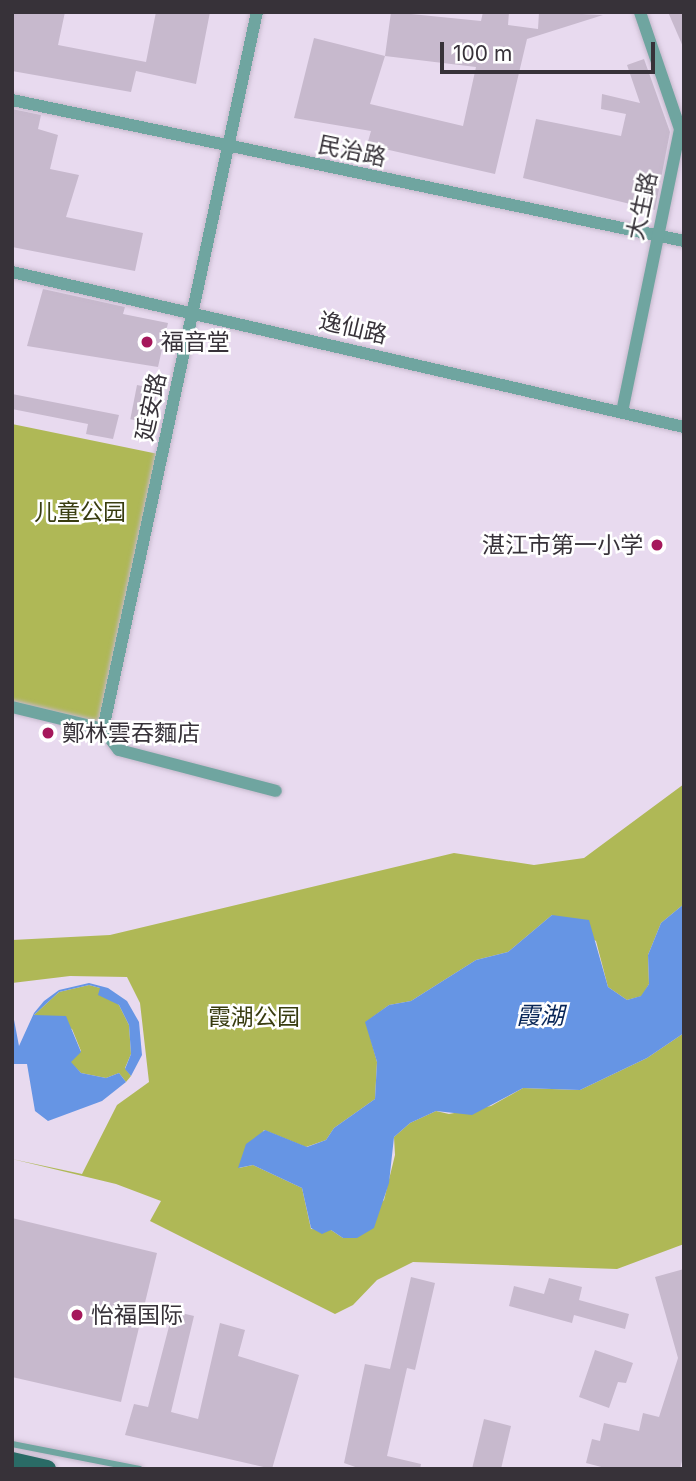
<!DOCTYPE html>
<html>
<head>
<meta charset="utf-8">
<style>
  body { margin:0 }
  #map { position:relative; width:696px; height:1481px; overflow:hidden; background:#e8daef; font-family:Inter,"Noto Sans SC",sans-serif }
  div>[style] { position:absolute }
  .green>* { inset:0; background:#afb856 }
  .water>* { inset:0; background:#6695e4 }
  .building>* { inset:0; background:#c7b9cd; transform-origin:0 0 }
  .roads { filter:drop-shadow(0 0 2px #c5b8cb) drop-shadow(0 0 2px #c5b8cb) }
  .lane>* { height:6px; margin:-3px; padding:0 3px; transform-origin:3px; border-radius:3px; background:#6fa5a0 }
  .street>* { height:12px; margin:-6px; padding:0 6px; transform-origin:6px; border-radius:6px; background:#6fa5a0 }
  .primary>* { height:18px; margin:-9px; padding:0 9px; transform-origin:9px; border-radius:9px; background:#2a6b66 }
  .dots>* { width:19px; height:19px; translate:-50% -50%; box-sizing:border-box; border:4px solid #fff; border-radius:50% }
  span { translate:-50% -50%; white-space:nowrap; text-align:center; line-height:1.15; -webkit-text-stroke:5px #fff; paint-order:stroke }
  .street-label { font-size:23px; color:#373239 }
  .poi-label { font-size:23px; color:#373239 }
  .left { translate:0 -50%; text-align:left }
  .right { translate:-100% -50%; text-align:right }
  .park-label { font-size:23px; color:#383c10 }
  .water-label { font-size:24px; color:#082657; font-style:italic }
  .frame { position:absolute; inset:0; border:14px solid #373239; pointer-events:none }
  .scale { position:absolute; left:440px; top:42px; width:215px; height:32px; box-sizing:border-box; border:4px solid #373239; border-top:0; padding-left:9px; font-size:21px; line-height:24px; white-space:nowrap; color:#373239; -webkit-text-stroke:5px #fff; paint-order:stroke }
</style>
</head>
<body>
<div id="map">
  <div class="green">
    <i style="clip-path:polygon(12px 424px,163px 455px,103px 729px,12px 707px)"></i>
    <i style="clip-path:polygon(684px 784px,684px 904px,661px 923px,648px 955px,649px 984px,642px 996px,627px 1000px,608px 987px,596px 941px,552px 915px,508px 952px,476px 960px,411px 1001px,389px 1005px,366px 1022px,377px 1062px,375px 1099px,334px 1128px,326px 1140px,306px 1147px,264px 1130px,239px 1168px,253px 1165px,302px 1188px,311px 1229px,331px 1230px,343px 1238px,384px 1200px,395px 1155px,394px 1137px,410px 1123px,436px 1111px,449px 1114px,491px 1106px,523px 1088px,580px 1090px,647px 1058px,684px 1033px,684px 1244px,617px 1269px,413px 1262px,377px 1280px,353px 1305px,335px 1314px,150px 1221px,161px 1201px,116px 1184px,12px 1159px,82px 1174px,117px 1105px,149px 1082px,140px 1003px,127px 977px,70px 976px,12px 983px,12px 940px,110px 935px,454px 853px,534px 865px,584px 858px)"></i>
    <i style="clip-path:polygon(89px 985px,100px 988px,119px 1005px,129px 1025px,131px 1054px,125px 1068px,131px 1076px,126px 1082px,119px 1073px,106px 1078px,81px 1073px,70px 1062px,81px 1051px,72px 1029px,34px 1015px,59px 992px)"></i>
  </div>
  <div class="water">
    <i style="clip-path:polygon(684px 904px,684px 1033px,647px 1058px,580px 1090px,523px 1088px,472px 1115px,436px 1111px,410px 1123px,394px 1137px,389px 1183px,374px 1228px,357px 1238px,343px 1238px,331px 1230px,322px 1234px,311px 1228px,302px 1188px,253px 1165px,238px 1168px,246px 1144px,265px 1130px,307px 1147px,326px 1140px,334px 1128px,375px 1099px,377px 1062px,365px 1022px,389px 1005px,411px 1001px,476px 960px,508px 952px,552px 915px,589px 920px,608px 987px,627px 1000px,641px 996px,649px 984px,648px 955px,661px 923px)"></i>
    <i style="clip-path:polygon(89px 983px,108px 988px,127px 1001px,139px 1022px,142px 1055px,131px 1076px,125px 1069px,131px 1054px,129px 1025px,119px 1005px,98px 995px,100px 988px,89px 985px,59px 992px,34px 1015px,66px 1016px,81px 1052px,71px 1062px,81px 1073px,106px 1078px,119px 1073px,126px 1082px,102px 1101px,48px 1121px,35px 1111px,27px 1064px,12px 1064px,12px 1009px,19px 1046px,34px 1013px,44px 1001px,59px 990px)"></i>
  </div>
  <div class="building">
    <i style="clip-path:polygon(12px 12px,65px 12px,58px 45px,146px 62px,156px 12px,210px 12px,196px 84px,136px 71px,131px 92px,12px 71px)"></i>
    <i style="clip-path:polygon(evenodd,391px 12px,481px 21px,483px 12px,509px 12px,508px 25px,538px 29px,539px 12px,603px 15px,527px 39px,495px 174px,367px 145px,371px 131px,294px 118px,314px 38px,385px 56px,391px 12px,385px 56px,476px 67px,463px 126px,370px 104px,385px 56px)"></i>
    <i style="clip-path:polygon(668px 12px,684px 12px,684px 49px)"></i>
    <i style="clip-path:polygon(644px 59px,670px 132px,655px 210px,523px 178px,536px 119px,621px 136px,626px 114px,601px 109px,602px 94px,640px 103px,627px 65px)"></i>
    <i style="clip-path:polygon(12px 109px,41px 115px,38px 129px,58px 135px,50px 169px,79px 175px,66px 217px,143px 233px,135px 271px,12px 247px)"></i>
    <i style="clip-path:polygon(43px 289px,125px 307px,123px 314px,168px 323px,158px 367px,27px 346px)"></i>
    <i style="left:137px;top:385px;width:21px;height:35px;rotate:11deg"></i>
    <i style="clip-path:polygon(12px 394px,119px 415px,113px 439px,86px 434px,88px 424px,12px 409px)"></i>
    <i style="clip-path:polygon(12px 1218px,157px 1253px,121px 1402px,12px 1377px)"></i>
    <i style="clip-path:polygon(684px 1269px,684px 1453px,680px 1469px,609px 1469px,586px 1463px,592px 1439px,600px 1441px,604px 1423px,639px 1431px,643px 1413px,659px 1417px,678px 1358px,655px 1277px)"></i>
    <i style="clip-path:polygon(411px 1277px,435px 1283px,415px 1370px,407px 1368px,387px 1456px,421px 1464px,420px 1469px,361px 1469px,344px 1463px,365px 1364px,390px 1369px)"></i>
    <i style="clip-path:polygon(549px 1278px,582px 1287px,579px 1300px,629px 1314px,625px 1329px,574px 1315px,572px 1323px,509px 1306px,514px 1286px,544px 1294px)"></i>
    <i style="clip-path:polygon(173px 1311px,194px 1316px,171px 1412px,198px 1419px,220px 1323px,245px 1330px,238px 1356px,299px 1375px,272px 1469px,125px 1435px,134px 1404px,148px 1407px)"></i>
    <i style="clip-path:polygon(595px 1350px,633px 1363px,626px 1383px,618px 1382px,609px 1408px,579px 1397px)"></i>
    <i style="clip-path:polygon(484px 1419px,511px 1426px,501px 1469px,472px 1469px)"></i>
  </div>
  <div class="roads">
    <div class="lane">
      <i style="left:12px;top:1444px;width:130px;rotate:11.1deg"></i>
    </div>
    <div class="street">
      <i style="left:12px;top:100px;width:687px;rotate:11.85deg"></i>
      <i style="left:12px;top:272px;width:690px;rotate:12.99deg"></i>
      <i style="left:622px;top:412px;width:289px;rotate:-78.4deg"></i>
      <i style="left:680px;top:129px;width:124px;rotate:-108.9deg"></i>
      <i style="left:12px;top:707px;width:94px;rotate:13.6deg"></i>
      <i style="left:103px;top:729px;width:26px;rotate:53deg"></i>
      <i style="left:119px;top:750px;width:162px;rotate:14.6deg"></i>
      <i style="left:103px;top:729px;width:733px;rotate:-77.88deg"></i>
    </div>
    <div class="primary">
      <i style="left:12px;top:1461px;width:36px;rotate:13deg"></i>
    </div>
  </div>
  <div class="dots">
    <i style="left:147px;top:342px;background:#a5175b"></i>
    <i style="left:657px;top:545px;background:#a5175b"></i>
    <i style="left:48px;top:733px;background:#a5175b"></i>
    <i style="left:77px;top:1315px;background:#a5175b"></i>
  </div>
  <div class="street-label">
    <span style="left:352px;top:151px;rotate:12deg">民治路</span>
    <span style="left:642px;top:206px;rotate:-78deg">大生路</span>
    <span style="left:353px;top:328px;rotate:13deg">逸仙路</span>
    <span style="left:151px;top:407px;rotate:-78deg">延安路</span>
  </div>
  <div class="poi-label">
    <span class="left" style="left:161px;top:342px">福音堂</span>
    <span class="right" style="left:643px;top:545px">湛江市第一小学</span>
    <span class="left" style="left:62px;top:733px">鄭林雲吞麵店</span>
    <span class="left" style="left:91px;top:1315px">怡福国际</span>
  </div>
  <div class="park-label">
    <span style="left:80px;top:512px">儿童公园</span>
    <span style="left:254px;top:1017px">霞湖公园</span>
  </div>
  <div class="water-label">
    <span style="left:540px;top:1016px">霞湖</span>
  </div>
  <div class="frame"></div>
  <div class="scale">100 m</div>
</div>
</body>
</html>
